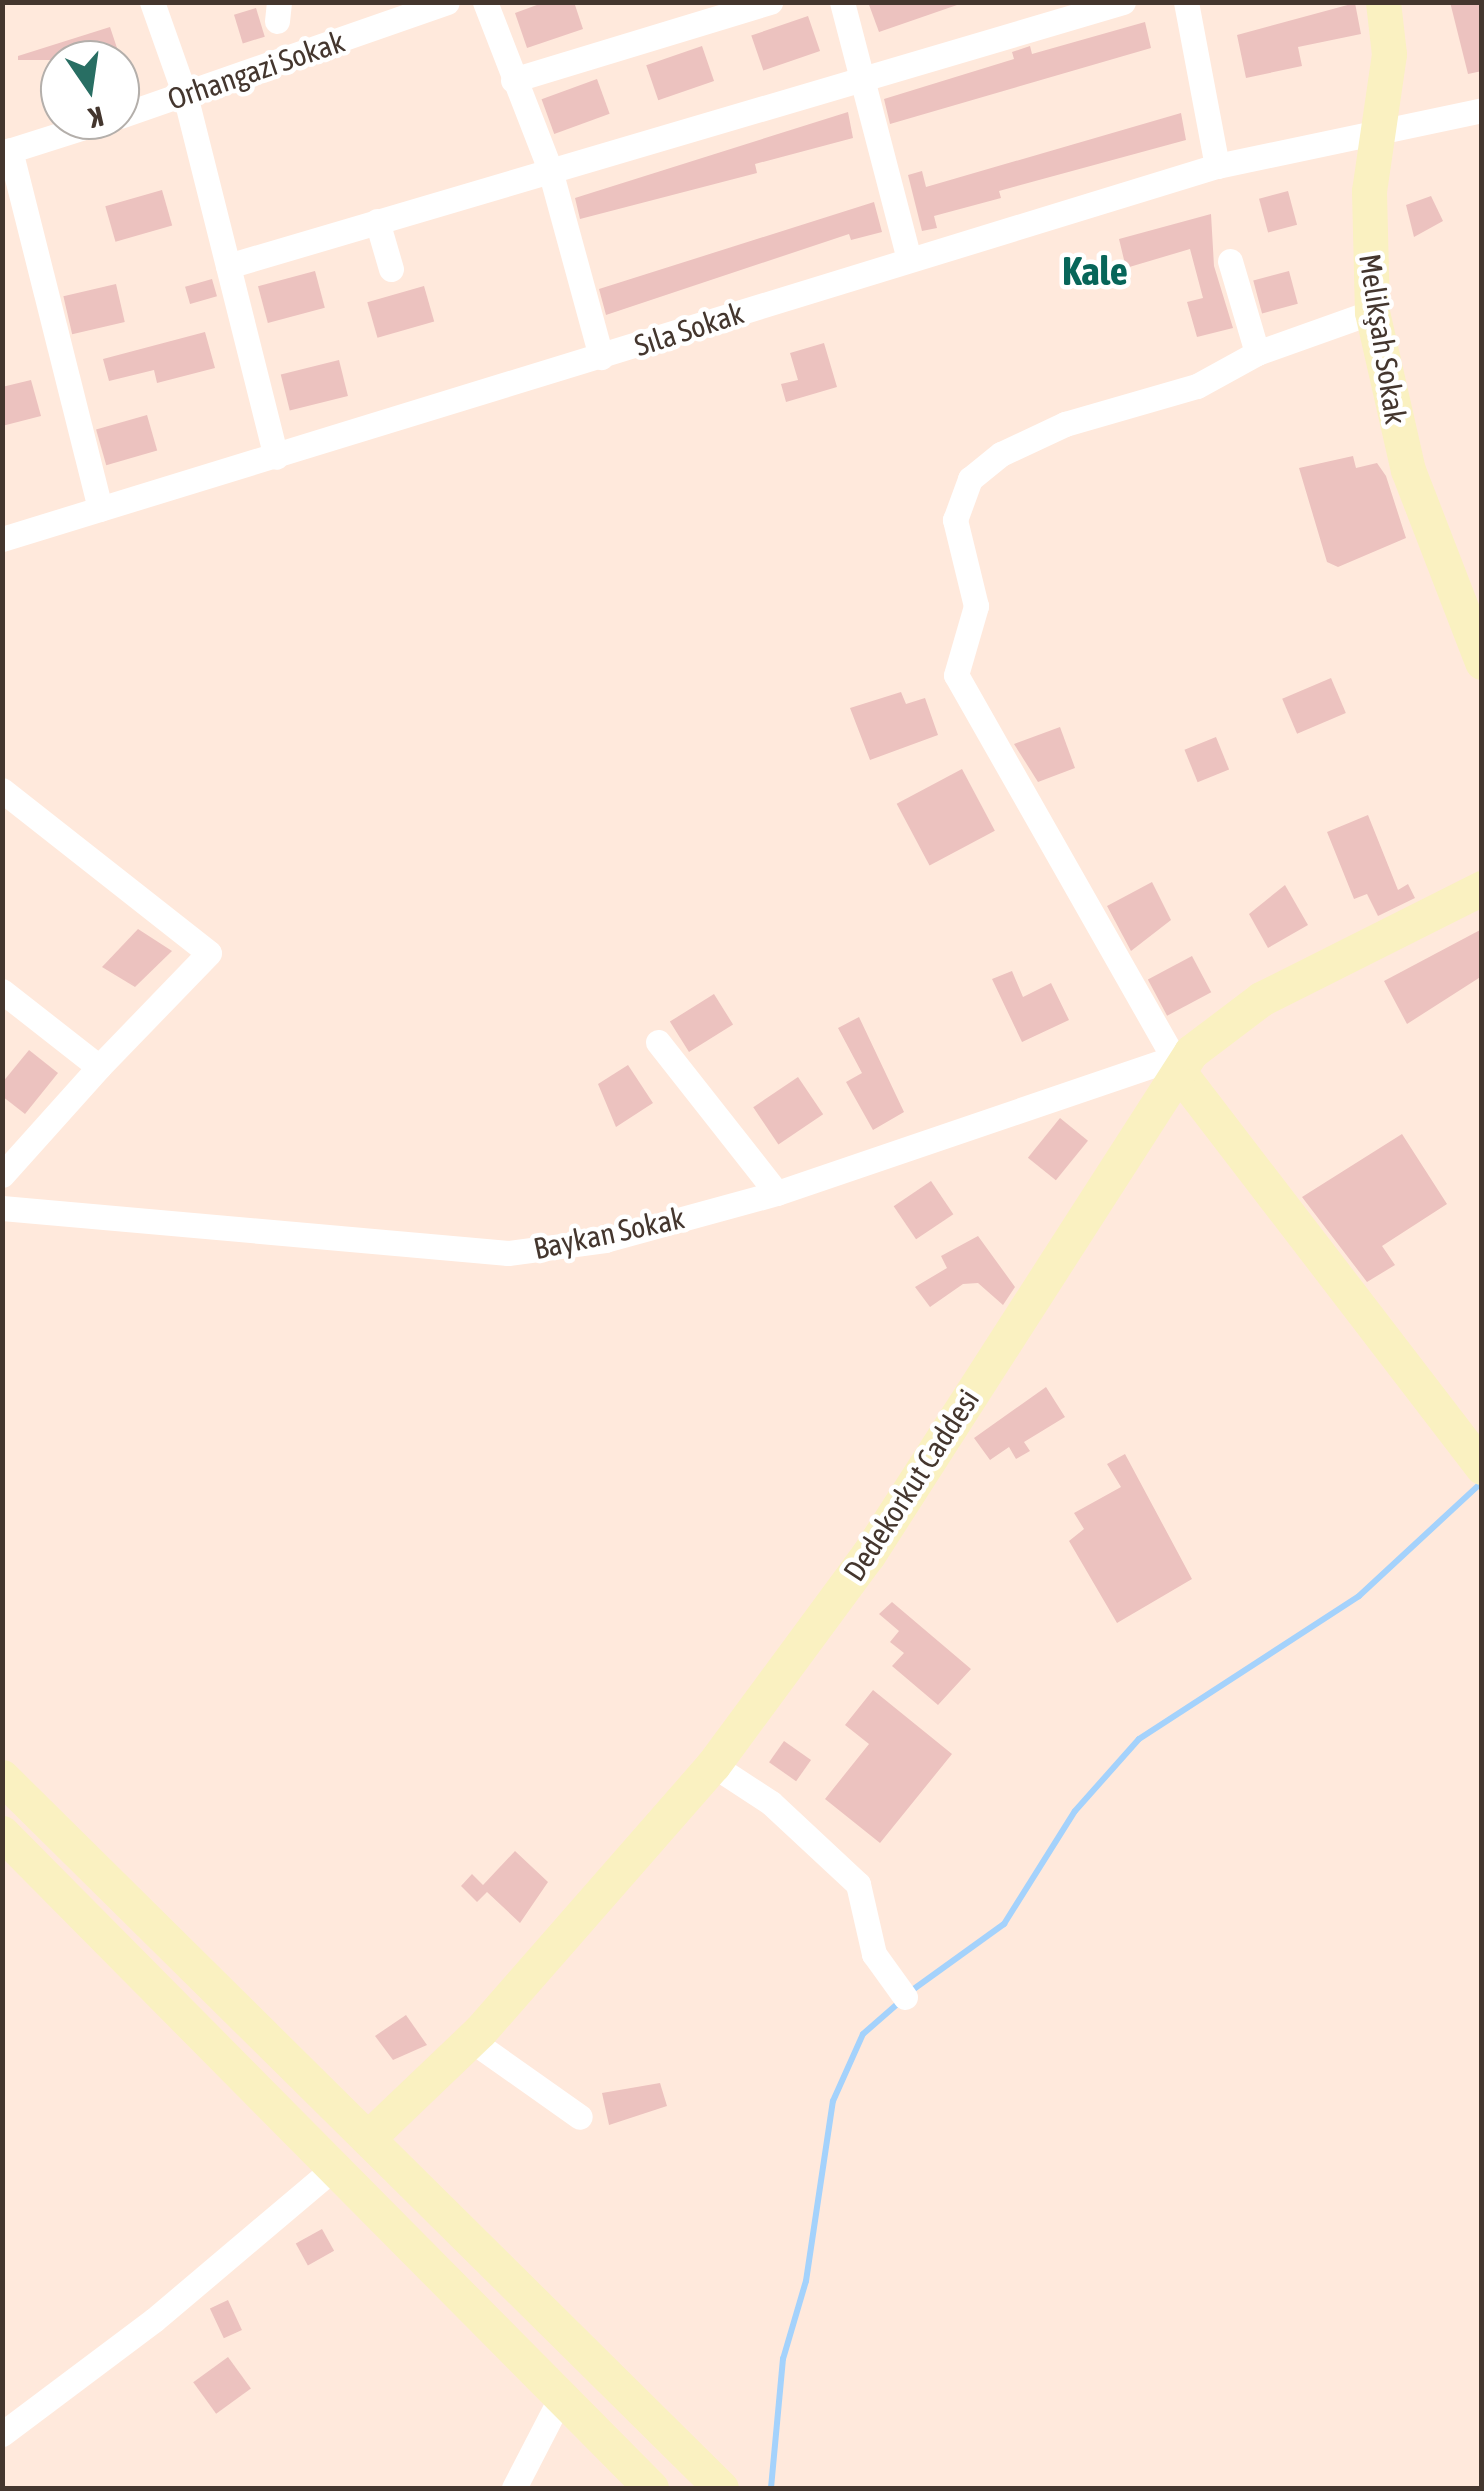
<!DOCTYPE html>
<html>
<head>
<meta charset="utf-8">
<style>
  body { margin:0 }
  #map { position:relative; width:1484px; height:2491px; overflow:hidden; background:#ffe9dc; font-family:"Asap Condensed",sans-serif }
  div>[style] { position:absolute }
  .stream>* { height:6px; margin:-3px; padding:0 3px; transform-origin:3px; border-radius:3px; background:#a4d2fc }
  .building>* { inset:0; background:#ecc2bf; transform-origin:0 0 }
  .street>* { height:25px; margin:-12.5px; padding:0 12.5px; transform-origin:12.5px; border-radius:12.5px; background:#fff }
  .secondary>* { height:35px; margin:-17.5px; padding:0 17.5px; transform-origin:17.5px; border-radius:17.5px; background:#faf1c1 }
  span { translate:-50% -50%; white-space:nowrap; text-align:center; line-height:1.15; -webkit-text-stroke:9px #fff; paint-order:stroke }
  .street-label { font-size:30px; color:#44362e }
  .district-label { font-size:40px; color:#076559; font-weight:700 }
  .frame { position:absolute; inset:0; border:5px solid #44362e; pointer-events:none }
  .north { position:absolute; left:40px; top:40px; width:100px; height:100px; box-sizing:border-box; background:#fff; border:2px solid #b4afab; border-radius:50%; rotate:167deg; font-size:28px; font-weight:700; line-height:40px; text-align:center; color:#44362e }
  .north::after { content:''; display:block; margin:auto; width:35px; height:45px; background:#286e63; clip-path:polygon(50% 0,100% 100%,50% 72%,0 100%) }
</style>
</head>
<body>
<div id="map">
  <div class="stream">
    <i style="left:911px;top:1991px;width:115px;rotate:-35.8deg"></i>
    <i style="left:1004px;top:1924px;width:133px;rotate:-57.9deg"></i>
    <i style="left:1075px;top:1811px;width:96px;rotate:-48.4deg"></i>
    <i style="left:1139px;top:1739px;width:262px;rotate:-33deg"></i>
    <i style="left:1359px;top:1596px;width:168px;rotate:-42.8deg"></i>
    <i style="left:771px;top:2488px;width:130px;rotate:-84.7deg"></i>
    <i style="left:783px;top:2359px;width:81px;rotate:-73.6deg"></i>
    <i style="left:806px;top:2281px;width:182px;rotate:-81.5deg"></i>
    <i style="left:833px;top:2101px;width:73px;rotate:-65.9deg"></i>
    <i style="left:863px;top:2034px;width:52px;rotate:-41.1deg"></i>
  </div>
  <div class="building">
    <i style="clip-path:polygon(545px 2px,574px 2px,583px 29px,527px 48px,515px 13px)"></i>
    <i style="clip-path:polygon(868px 2px,956px 2px,957px 5px,879px 32px)"></i>
    <i style="clip-path:polygon(1450px 2px,1482px 2px,1482px 71px,1468px 74px)"></i>
    <i style="clip-path:polygon(1355px 3px,1361px 34px,1298px 47px,1302px 66px,1246px 78px,1237px 35px)"></i>
    <i style="left:256px;top:8px;width:30px;height:23px;rotate:73deg"></i>
    <i style="left:808px;top:16px;width:37px;height:60px;rotate:71deg"></i>
    <i style="clip-path:polygon(1145px 22px,1151px 48px,890px 124px,884px 99px,1014px 59px,1012px 52px,1030px 46px,1032px 54px)"></i>
    <i style="clip-path:polygon(110px 27px,121px 60px,18px 60px,18px 56px)"></i>
    <i style="left:702px;top:46px;width:37px;height:59px;rotate:71deg"></i>
    <i style="left:597px;top:79px;width:37px;height:59px;rotate:70deg"></i>
    <i style="clip-path:polygon(848px 112px,853px 138px,755px 164px,757px 173px,580px 219px,575px 198px)"></i>
    <i style="clip-path:polygon(1181px 113px,1186px 140px,999px 191px,1001px 198px,934px 216px,937px 228px,922px 231px,908px 175px,922px 171px,926px 187px)"></i>
    <i style="left:162px;top:190px;width:37px;height:59px;rotate:74deg"></i>
    <i style="left:1288px;top:191px;width:35px;height:30px;rotate:75deg"></i>
    <i style="clip-path:polygon(1431px 196px,1443px 221px,1414px 237px,1406px 205px)"></i>
    <i style="clip-path:polygon(874px 202px,882px 232px,851px 240px,849px 234px,606px 315px,599px 289px)"></i>
    <i style="clip-path:polygon(1211px 214px,1214px 266px,1233px 328px,1197px 337px,1187px 302px,1203px 298px,1190px 249px,1126px 268px,1119px 239px)"></i>
    <i style="left:315px;top:271px;width:38px;height:59px;rotate:75deg"></i>
    <i style="left:1289px;top:271px;width:34px;height:37px;rotate:75deg"></i>
    <i style="left:212px;top:279px;width:18px;height:28px;rotate:74deg"></i>
    <i style="left:116px;top:284px;width:39px;height:54px;rotate:77deg"></i>
    <i style="left:424px;top:286px;width:37px;height:59px;rotate:74deg"></i>
    <i style="clip-path:polygon(205px 332px,215px 368px,157px 383px,154px 370px,109px 381px,103px 359px)"></i>
    <i style="clip-path:polygon(824px 343px,837px 387px,786px 402px,781px 384px,798px 380px,790px 353px)"></i>
    <i style="left:339px;top:360px;width:37px;height:60px;rotate:76deg"></i>
    <i style="clip-path:polygon(31px 380px,41px 416px,2px 426px,2px 387px)"></i>
    <i style="left:147px;top:415px;width:37px;height:53px;rotate:74deg"></i>
    <i style="clip-path:polygon(1353px 456px,1356px 468px,1377px 463px,1386px 476px,1406px 538px,1338px 567px,1327px 562px,1299px 468px)"></i>
    <i style="left:1331px;top:678px;width:38px;height:53px;rotate:67deg"></i>
    <i style="clip-path:polygon(901px 692px,906px 704px,925px 698px,938px 735px,870px 760px,850px 708px)"></i>
    <i style="clip-path:polygon(1060px 727px,1075px 768px,1038px 782px,1014px 744px)"></i>
    <i style="left:1216px;top:737px;width:35px;height:34px;rotate:68deg"></i>
    <i style="left:962px;top:769px;width:70px;height:74px;rotate:62deg"></i>
    <i style="clip-path:polygon(1368px 815px,1398px 890px,1408px 884px,1415px 898px,1378px 916px,1367px 894px,1354px 899px,1327px 832px)"></i>
    <i style="clip-path:polygon(1152px 882px,1171px 920px,1131px 951px,1107px 906px)"></i>
    <i style="clip-path:polygon(1285px 885px,1308px 925px,1268px 948px,1249px 914px)"></i>
    <i style="clip-path:polygon(138px 929px,172px 951px,135px 987px,102px 967px)"></i>
    <i style="clip-path:polygon(1482px 929px,1482px 976px,1407px 1024px,1384px 981px)"></i>
    <i style="left:1192px;top:956px;width:41px;height:50px;rotate:62deg"></i>
    <i style="clip-path:polygon(1012px 971px,1023px 997px,1051px 983px,1069px 1020px,1022px 1042px,992px 979px)"></i>
    <i style="left:714px;top:994px;width:36px;height:52px;rotate:58deg"></i>
    <i style="clip-path:polygon(859px 1017px,904px 1112px,873px 1130px,846px 1082px,862px 1073px,838px 1028px)"></i>
    <i style="clip-path:polygon(29px 1050px,58px 1073px,25px 1114px,2px 1096px,2px 1083px)"></i>
    <i style="clip-path:polygon(628px 1065px,653px 1103px,616px 1127px,598px 1084px)"></i>
    <i style="left:798px;top:1077px;width:45px;height:54px;rotate:56deg"></i>
    <i style="left:1060px;top:1118px;width:36px;height:51px;rotate:39deg"></i>
    <i style="clip-path:polygon(1402px 1134px,1447px 1204px,1382px 1246px,1395px 1265px,1367px 1282px,1302px 1197px)"></i>
    <i style="left:931px;top:1181px;width:40px;height:45px;rotate:56deg"></i>
    <i style="clip-path:polygon(978px 1236px,1015px 1287px,1003px 1305px,978px 1283px,963px 1284px,930px 1307px,915px 1287px,947px 1268px,941px 1256px)"></i>
    <i style="clip-path:polygon(1046px 1387px,1065px 1417px,1024px 1442px,1030px 1451px,1016px 1459px,1009px 1447px,990px 1460px,974px 1438px)"></i>
    <i style="clip-path:polygon(1125px 1454px,1192px 1579px,1117px 1623px,1069px 1541px,1084px 1529px,1074px 1513px,1121px 1487px,1107px 1464px)"></i>
    <i style="clip-path:polygon(892px 1602px,971px 1669px,938px 1705px,892px 1666px,904px 1653px,890px 1642px,899px 1631px,879px 1614px)"></i>
    <i style="clip-path:polygon(873px 1690px,952px 1754px,880px 1843px,825px 1799px,869px 1744px,845px 1725px)"></i>
    <i style="left:784px;top:1741px;width:33px;height:26px;rotate:35deg"></i>
    <i style="clip-path:polygon(515px 1851px,548px 1882px,520px 1923px,487px 1892px,477px 1902px,461px 1886px,472px 1874px,483px 1885px)"></i>
    <i style="clip-path:polygon(406px 2015px,427px 2045px,393px 2060px,375px 2036px)"></i>
    <i style="clip-path:polygon(660px 2083px,667px 2106px,609px 2125px,602px 2093px)"></i>
    <i style="left:322px;top:2229px;width:25px;height:30px;rotate:61deg"></i>
    <i style="left:228px;top:2300px;width:33px;height:20px;rotate:65deg"></i>
    <i style="left:228px;top:2357px;width:39px;height:43px;rotate:54deg"></i>
  </div>
  <div class="street">
    <i style="left:152px;top:2px;width:99px;rotate:70.5deg"></i>
    <i style="left:185px;top:95px;width:373px;rotate:75.9deg"></i>
    <i style="left:485px;top:2px;width:180px;rotate:68.8deg"></i>
    <i style="left:550px;top:170px;width:194px;rotate:74.7deg"></i>
    <i style="left:842px;top:2px;width:266px;rotate:75.4deg"></i>
    <i style="left:1186px;top:2px;width:167px;rotate:79.3deg"></i>
    <i style="left:277px;top:21px;width:19px;rotate:-84deg"></i>
    <i style="left:513px;top:80px;width:269px;rotate:-16.9deg"></i>
    <i style="left:120px;top:116px;width:346px;rotate:-19.2deg"></i>
    <i style="left:10px;top:150px;width:370px;rotate:75.9deg"></i>
    <i style="left:2px;top:153px;width:109px;rotate:-17.6deg"></i>
    <i style="left:377px;top:221px;width:50px;rotate:73.7deg"></i>
    <i style="left:1230px;top:261px;width:96px;rotate:73.6deg"></i>
    <i style="left:228px;top:266px;width:933px;rotate:-16.43deg"></i>
    <i style="left:2px;top:539px;width:1271px;rotate:-17.07deg"></i>
    <i style="left:1217px;top:166px;width:271px;rotate:-11.9deg"></i>
    <i style="left:2px;top:790px;width:263px;rotate:38.2deg"></i>
    <i style="left:209px;top:953px;width:158px;rotate:134deg"></i>
    <i style="left:2px;top:991px;width:123px;rotate:38.1deg"></i>
    <i style="left:99px;top:1067px;width:145px;rotate:131.9deg"></i>
    <i style="left:658px;top:1042px;width:192px;rotate:51.8deg"></i>
    <i style="left:1172px;top:1055px;width:437px;rotate:-119.6deg"></i>
    <i style="left:956px;top:675px;width:72px;rotate:-73.8deg"></i>
    <i style="left:976px;top:606px;width:89px;rotate:-103.7deg"></i>
    <i style="left:955px;top:520px;width:44px;rotate:-69.9deg"></i>
    <i style="left:970px;top:479px;width:40px;rotate:-39deg"></i>
    <i style="left:1001px;top:454px;width:71px;rotate:-25.1deg"></i>
    <i style="left:1065px;top:424px;width:137px;rotate:-16.1deg"></i>
    <i style="left:1197px;top:386px;width:68px;rotate:-28.8deg"></i>
    <i style="left:1257px;top:353px;width:122px;rotate:-19.6deg"></i>
    <i style="left:2px;top:1208px;width:508px;rotate:5.08deg"></i>
    <i style="left:508px;top:1253px;width:98px;rotate:-7.6deg"></i>
    <i style="left:605px;top:1240px;width:178px;rotate:-15.3deg"></i>
    <i style="left:777px;top:1193px;width:437px;rotate:-18.8deg"></i>
    <i style="left:713px;top:1765px;width:69px;rotate:33.2deg"></i>
    <i style="left:771px;top:1803px;width:119px;rotate:43deg"></i>
    <i style="left:858px;top:1884px;width:72px;rotate:77.1deg"></i>
    <i style="left:874px;top:1954px;width:53px;rotate:54.2deg"></i>
    <i style="left:471px;top:2040px;width:133px;rotate:35.2deg"></i>
    <i style="left:2px;top:2434px;width:190px;rotate:-36.9deg"></i>
    <i style="left:154px;top:2320px;width:234px;rotate:-40.2deg"></i>
    <i style="left:514px;top:2488px;width:102px;rotate:-62.7deg"></i>
  </div>
  <div class="secondary">
    <i style="left:1383px;top:2px;width:52px;rotate:83.4deg"></i>
    <i style="left:1389px;top:54px;width:138px;rotate:98.3deg"></i>
    <i style="left:1369px;top:191px;width:121px;rotate:88.6deg"></i>
    <i style="left:1372px;top:312px;width:162px;rotate:77.2deg"></i>
    <i style="left:1408px;top:470px;width:206px;rotate:68.9deg"></i>
    <i style="left:1182px;top:1076px;width:493px;rotate:52.5deg"></i>
    <i style="left:2px;top:1777px;width:1011px;rotate:44.68deg"></i>
    <i style="left:2px;top:1833px;width:922px;rotate:45.26deg"></i>
    <i style="left:368px;top:2138px;width:155px;rotate:-43.7deg"></i>
    <i style="left:480px;top:2031px;width:354px;rotate:-48.8deg"></i>
    <i style="left:713px;top:1765px;width:261px;rotate:-53.6deg"></i>
    <i style="left:868px;top:1555px;width:598px;rotate:-57.29deg"></i>
    <i style="left:1191px;top:1052px;width:88px;rotate:-37.1deg"></i>
    <i style="left:1261px;top:999px;width:247px;rotate:-26.7deg"></i>
  </div>
  <div class="street-label">
    <span style="left:256px;top:70px;rotate:-19deg">Orhangazi Sokak</span>
    <span style="left:689px;top:329px;rotate:-18deg">Sıla Sokak</span>
    <span style="left:1383px;top:339px;rotate:81deg">Melikşah Sokak</span>
    <span style="left:609px;top:1233px;rotate:-12deg">Baykan Sokak</span>
    <span style="left:911px;top:1485px;rotate:-57deg">Dedekorkut Caddesi</span>
  </div>
  <div class="district-label">
    <span style="left:1095px;top:271px">Kale</span>
  </div>
  <div class="frame"></div>
  <div class="north">K</div>
</div>
</body>
</html>
